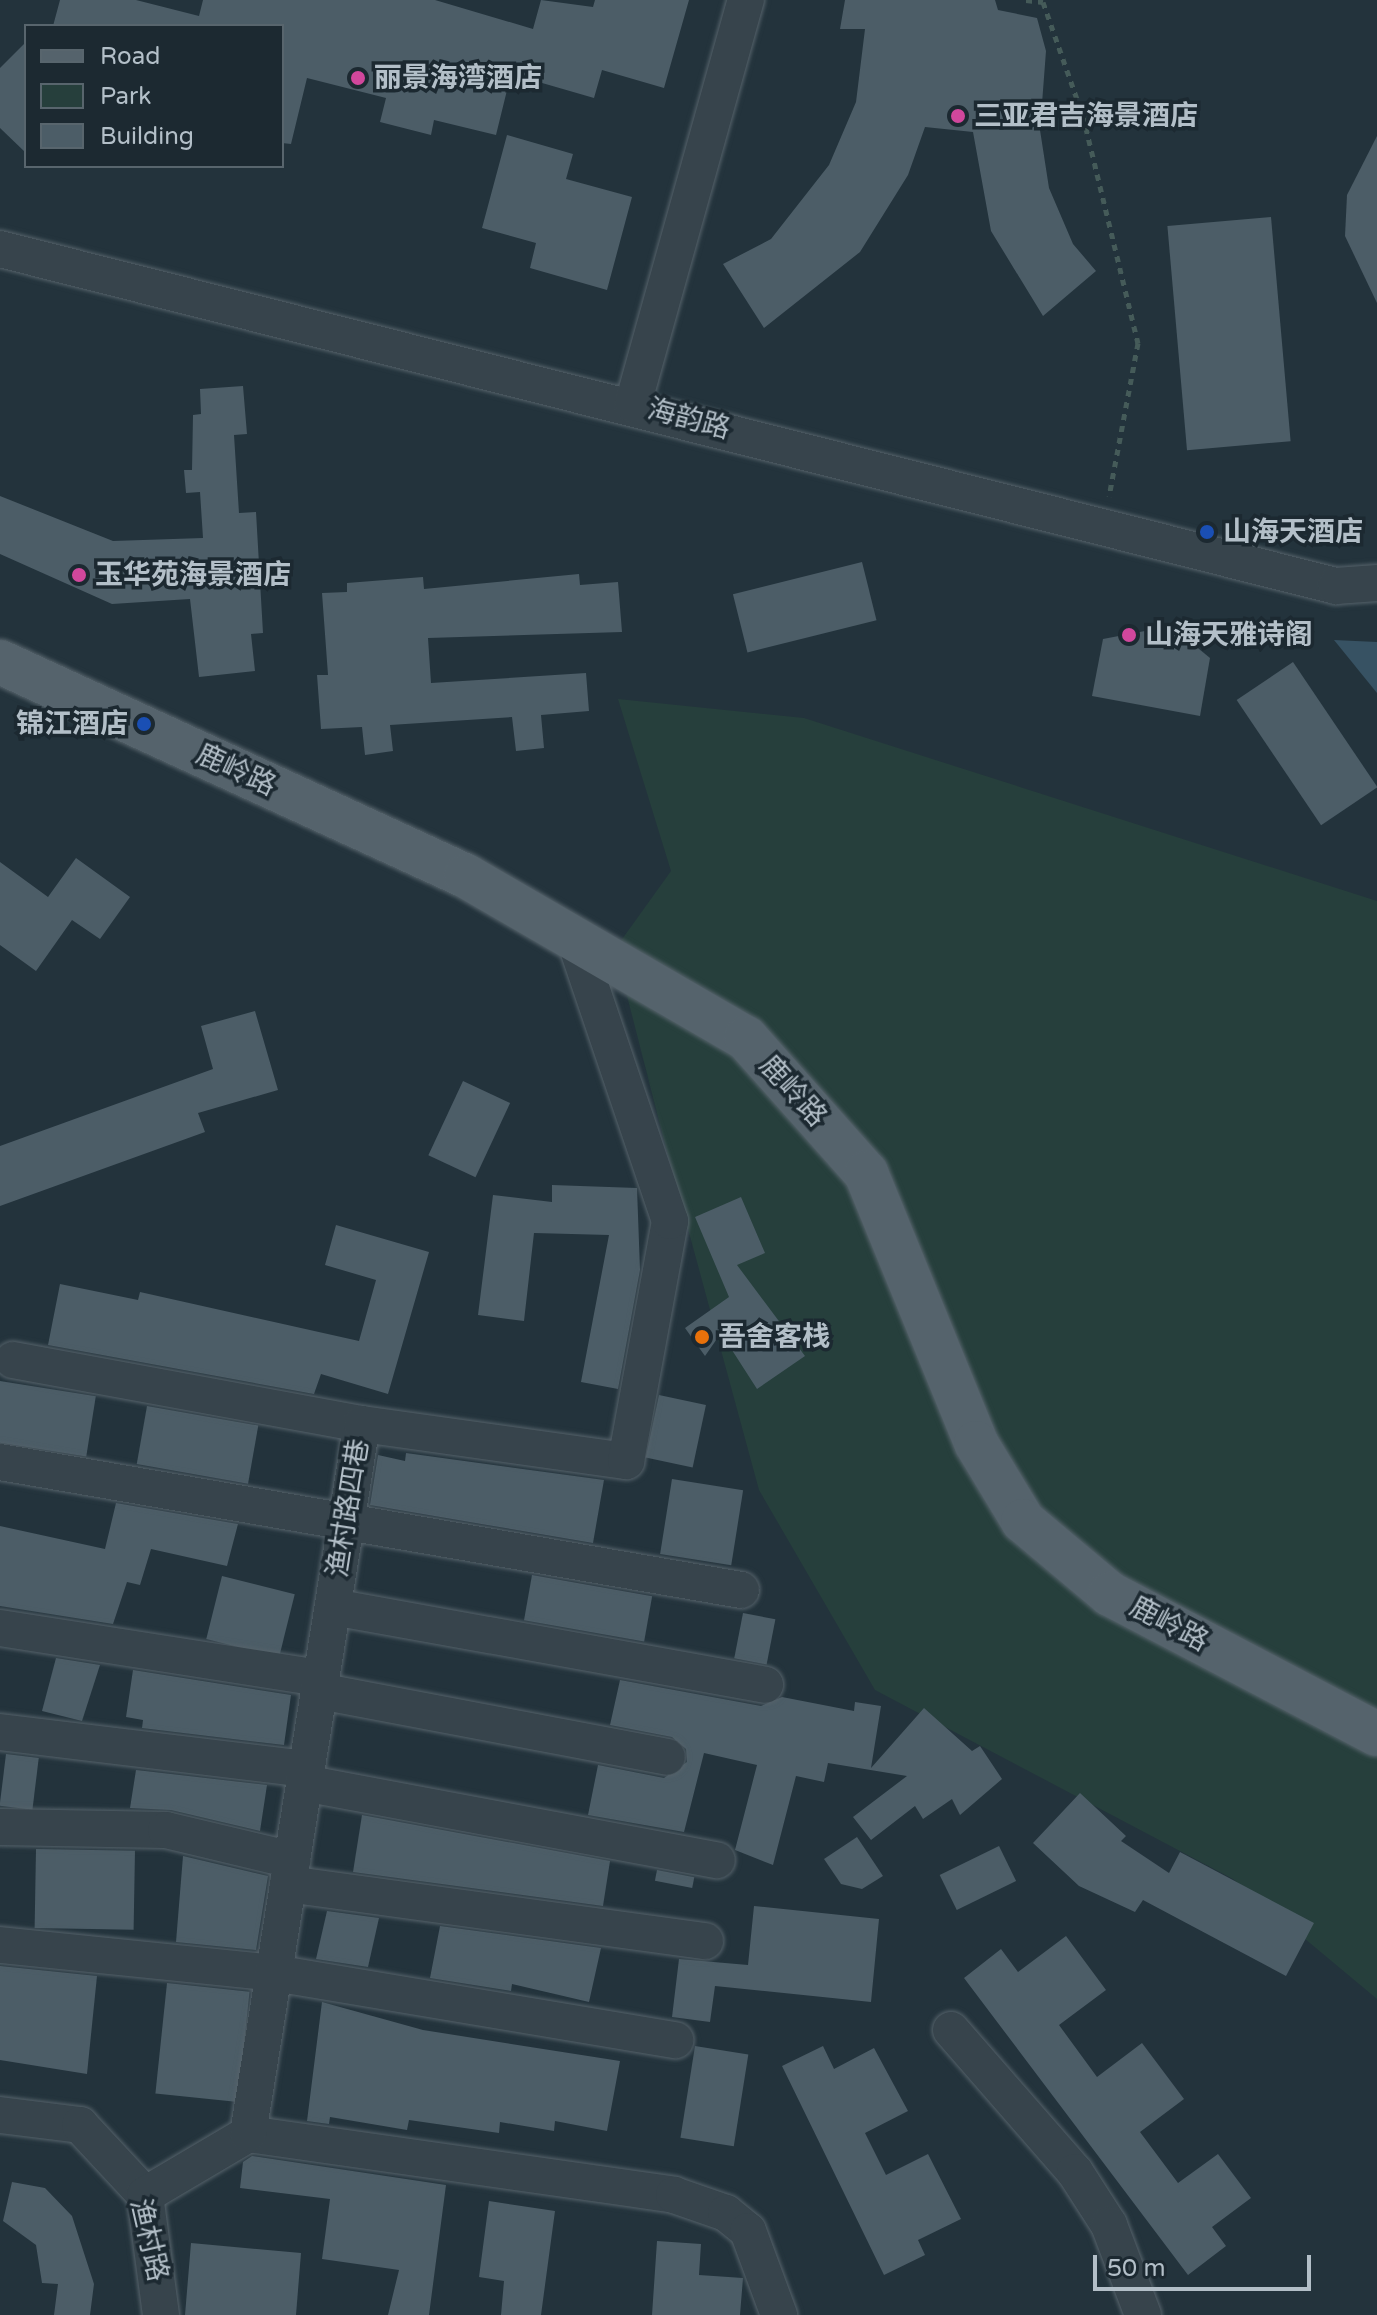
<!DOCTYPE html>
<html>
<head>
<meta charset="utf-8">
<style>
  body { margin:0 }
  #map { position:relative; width:1377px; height:2315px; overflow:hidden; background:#23333c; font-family:"Varela Round","Noto Sans SC",sans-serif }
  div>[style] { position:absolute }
  .green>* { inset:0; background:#263f3c }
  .water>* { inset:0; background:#375263 }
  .building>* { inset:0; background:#4c5d67; transform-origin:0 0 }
  .path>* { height:5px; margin-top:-2.5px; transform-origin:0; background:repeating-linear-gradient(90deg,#455b59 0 6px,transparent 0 12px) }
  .roads { filter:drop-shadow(0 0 2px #55626a) drop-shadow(0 0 2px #55626a) }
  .minor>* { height:36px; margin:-18px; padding:0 18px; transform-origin:18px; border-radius:18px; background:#37444c }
  .major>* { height:44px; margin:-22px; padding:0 22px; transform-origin:22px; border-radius:22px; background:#55636c }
  .dots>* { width:22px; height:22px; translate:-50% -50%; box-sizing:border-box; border:4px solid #1c2931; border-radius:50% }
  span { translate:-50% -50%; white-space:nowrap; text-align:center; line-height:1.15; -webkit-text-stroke:7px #1c2931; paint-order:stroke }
  .poi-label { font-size:28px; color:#b3bfc8; font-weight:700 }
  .left { translate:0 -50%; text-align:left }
  .right { translate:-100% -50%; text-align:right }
  .street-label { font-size:28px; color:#b3bfc8 }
  .legend { position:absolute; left:24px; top:24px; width:260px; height:144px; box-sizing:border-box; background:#1c2931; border:2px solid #58656d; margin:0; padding:10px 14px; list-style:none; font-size:24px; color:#b3bfc8 }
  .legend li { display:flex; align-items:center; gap:16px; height:40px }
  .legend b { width:40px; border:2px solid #58656d }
  .scale { position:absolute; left:1093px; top:2255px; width:218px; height:36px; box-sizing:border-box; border:4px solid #b3bfc8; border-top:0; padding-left:10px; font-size:24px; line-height:28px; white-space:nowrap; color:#b3bfc8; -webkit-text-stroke:6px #1c2931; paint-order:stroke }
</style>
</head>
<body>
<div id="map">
  <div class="green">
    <i style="clip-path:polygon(618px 699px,804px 718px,1377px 901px,1377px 1999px,1233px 1879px,875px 1690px,759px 1490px,666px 1148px,615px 949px,671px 871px)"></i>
  </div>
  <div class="water">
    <i style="clip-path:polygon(1334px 640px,1377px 642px,1377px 693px)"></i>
  </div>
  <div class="building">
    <i style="clip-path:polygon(60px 0,136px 0,199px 16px,203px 0,435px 0,533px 29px,541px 0,593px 7px,595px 0,689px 0,664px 88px,602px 70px,594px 98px,511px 74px,496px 135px,434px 120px,431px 135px,380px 122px,386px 98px,307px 78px,291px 144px,282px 143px,282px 26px,53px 26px)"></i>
    <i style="clip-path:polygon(845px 0,995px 0,998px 10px,1037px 18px,1046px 51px,1040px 130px,1049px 188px,1073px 244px,1096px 271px,1043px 316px,991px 231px,973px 132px,925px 127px,908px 175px,860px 252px,764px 328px,723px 264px,771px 239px,829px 165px,856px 102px,865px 29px,840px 29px)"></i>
    <i style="clip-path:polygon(26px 42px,26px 153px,0 128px,0 68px)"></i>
    <i style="clip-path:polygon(507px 135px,573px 154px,566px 179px,632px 197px,607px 290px,530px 268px,536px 243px,482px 228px)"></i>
    <i style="clip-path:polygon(1377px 136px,1377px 303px,1345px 236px,1347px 195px)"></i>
    <i style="left:1271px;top:217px;width:225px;height:104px;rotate:85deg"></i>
    <i style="clip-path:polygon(243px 386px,247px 434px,234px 435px,239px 513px,256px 512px,263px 633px,251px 634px,255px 671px,199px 677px,190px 599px,112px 604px,0 554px,0 496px,113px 541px,203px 538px,200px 492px,186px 493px,184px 470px,192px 470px,193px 415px,201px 414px,200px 389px)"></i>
    <i style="left:862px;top:562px;width:60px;height:133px;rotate:76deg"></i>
    <i style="clip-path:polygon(579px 574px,580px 585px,618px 582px,622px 632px,428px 638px,431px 683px,586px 673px,589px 711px,541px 715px,544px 748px,516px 751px,512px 717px,390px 725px,393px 751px,365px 755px,362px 727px,321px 729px,317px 675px,328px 675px,322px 593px,347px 592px,347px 583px,423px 577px,424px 589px)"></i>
    <i style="clip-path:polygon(1171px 626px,1210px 658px,1200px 716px,1092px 696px,1103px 639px)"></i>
    <i style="left:1293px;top:662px;width:151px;height:68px;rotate:56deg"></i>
    <i style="clip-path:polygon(76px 858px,130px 897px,100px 939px,72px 920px,36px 971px,0 945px,0 862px,48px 897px)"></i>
    <i style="clip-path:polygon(255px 1011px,278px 1090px,198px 1113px,205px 1132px,0 1206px,0 1146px,213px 1069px,201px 1026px)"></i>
    <i style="left:463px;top:1081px;width:52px;height:82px;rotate:25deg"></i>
    <i style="clip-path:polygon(552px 1185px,637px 1188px,640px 1270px,618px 1389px,581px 1382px,609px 1235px,534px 1233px,524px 1321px,478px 1315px,493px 1195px,552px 1202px)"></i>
    <i style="clip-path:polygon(741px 1197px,765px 1253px,737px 1265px,805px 1356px,757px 1389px,721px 1333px,705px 1356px,685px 1328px,729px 1297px,695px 1217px)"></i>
    <i style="clip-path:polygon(336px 1225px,429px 1252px,388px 1394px,321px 1374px,314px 1394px,48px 1345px,60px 1284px,138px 1300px,140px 1292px,359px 1341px,376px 1280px,325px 1265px)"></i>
    <i style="left:0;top:1381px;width:97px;height:61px;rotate:9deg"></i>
    <i style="left:659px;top:1395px;width:48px;height:64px;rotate:12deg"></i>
    <i style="left:147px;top:1406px;width:113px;height:59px;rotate:10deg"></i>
    <i style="clip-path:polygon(406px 1453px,604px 1480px,593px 1543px,370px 1505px,378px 1455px,405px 1461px)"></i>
    <i style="left:672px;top:1479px;width:72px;height:76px;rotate:9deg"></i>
    <i style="clip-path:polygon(116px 1503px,238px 1524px,227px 1566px,151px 1549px,140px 1585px,127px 1582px,113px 1624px,0 1606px,0 1526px,105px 1549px)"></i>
    <i style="left:532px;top:1575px;width:122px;height:46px;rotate:10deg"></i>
    <i style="left:222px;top:1576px;width:75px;height:65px;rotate:14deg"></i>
    <i style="left:743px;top:1613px;width:33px;height:46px;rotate:11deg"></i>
    <i style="clip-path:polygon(56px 1658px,100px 1665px,82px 1721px,42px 1711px)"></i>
    <i style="clip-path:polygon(133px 1670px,291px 1695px,284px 1745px,142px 1728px,143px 1720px,126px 1717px)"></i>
    <i style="clip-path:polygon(620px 1680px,761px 1706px,782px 1697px,854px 1711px,855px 1702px,881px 1706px,871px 1768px,924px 1708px,972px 1751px,980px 1746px,1002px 1779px,960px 1815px,952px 1799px,923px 1819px,915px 1806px,871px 1840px,853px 1817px,907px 1776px,828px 1763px,824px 1782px,796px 1776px,773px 1865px,735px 1850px,757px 1765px,704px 1753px,684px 1832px,588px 1815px,598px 1765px,664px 1778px,687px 1762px,686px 1749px,672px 1737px,610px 1725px)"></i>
    <i style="left:6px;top:1754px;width:33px;height:52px;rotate:7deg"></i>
    <i style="clip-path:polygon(136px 1770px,267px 1785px,260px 1831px,171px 1810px,130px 1808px)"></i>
    <i style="clip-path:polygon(1080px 1793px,1126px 1836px,1121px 1841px,1169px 1873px,1180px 1852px,1314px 1923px,1286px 1976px,1143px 1900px,1135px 1912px,1079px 1886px,1033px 1843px)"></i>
    <i style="clip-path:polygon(362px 1815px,610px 1861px,603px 1906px,353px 1872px)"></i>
    <i style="clip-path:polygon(857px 1837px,883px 1876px,862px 1889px,841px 1884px,824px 1859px)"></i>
    <i style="left:999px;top:1846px;width:39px;height:66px;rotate:64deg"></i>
    <i style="left:36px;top:1849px;width:99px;height:79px;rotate:1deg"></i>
    <i style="clip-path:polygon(183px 1856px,268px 1876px,256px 1950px,176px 1942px)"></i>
    <i style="left:657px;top:1870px;width:38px;height:11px;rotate:11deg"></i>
    <i style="clip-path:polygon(754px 1906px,879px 1919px,871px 2002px,715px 1986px,710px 2022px,672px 2017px,679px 1959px,748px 1965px)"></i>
    <i style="clip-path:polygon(327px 1911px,379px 1918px,368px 1967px,316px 1959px)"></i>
    <i style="clip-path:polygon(440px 1926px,601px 1948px,589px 2002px,512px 1984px,511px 1991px,430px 1978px)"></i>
    <i style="clip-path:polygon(1066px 1936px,1106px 1990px,1059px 2025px,1097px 2077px,1142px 2043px,1184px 2099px,1140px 2132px,1178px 2183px,1218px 2154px,1251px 2198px,1212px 2227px,1226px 2246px,1188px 2275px,964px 1978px,1001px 1949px,1018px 1972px)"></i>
    <i style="clip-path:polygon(0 1966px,97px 1976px,87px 2074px,0 2060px)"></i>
    <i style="left:167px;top:1983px;width:83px;height:111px;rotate:6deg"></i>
    <i style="clip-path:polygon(322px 2002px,423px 2030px,620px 2061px,607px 2131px,555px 2121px,554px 2131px,500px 2122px,499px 2133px,409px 2120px,407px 2130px,330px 2117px,329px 2124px,307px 2121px)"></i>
    <i style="left:695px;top:2046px;width:54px;height:93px;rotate:9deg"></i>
    <i style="clip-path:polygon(823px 2046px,834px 2069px,874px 2048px,908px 2111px,865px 2133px,886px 2175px,928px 2154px,961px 2219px,918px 2240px,925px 2255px,884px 2275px,782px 2066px)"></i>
    <i style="clip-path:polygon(252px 2156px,446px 2185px,429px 2315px,388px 2315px,399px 2270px,322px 2259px,330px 2199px,240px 2188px,243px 2162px)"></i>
    <i style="clip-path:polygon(12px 2182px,45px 2188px,72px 2216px,94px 2284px,90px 2315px,54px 2315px,58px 2284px,42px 2283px,36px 2245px,3px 2221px)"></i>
    <i style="clip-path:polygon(489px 2201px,555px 2211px,541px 2315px,501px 2315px,504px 2281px,479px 2277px)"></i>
    <i style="clip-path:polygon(657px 2241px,701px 2244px,699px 2275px,743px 2278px,740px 2315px,652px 2315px)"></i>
    <i style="clip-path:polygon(191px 2243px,301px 2253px,296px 2315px,185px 2315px)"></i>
  </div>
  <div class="path">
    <i style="left:1026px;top:0;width:17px;rotate:7deg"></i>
    <i style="left:1043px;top:2px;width:121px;rotate:70.7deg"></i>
    <i style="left:1083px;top:116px;width:234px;rotate:76.4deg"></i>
    <i style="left:1138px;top:343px;width:156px;rotate:100.7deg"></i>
  </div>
  <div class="roads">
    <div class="minor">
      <i style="left:0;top:249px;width:1378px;rotate:14.16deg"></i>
      <i style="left:1336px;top:586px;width:41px;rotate:-4.2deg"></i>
      <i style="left:633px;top:404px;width:420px;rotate:-74.4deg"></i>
      <i style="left:13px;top:1360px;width:355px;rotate:10.4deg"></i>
      <i style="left:0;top:1462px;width:752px;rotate:9.8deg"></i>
      <i style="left:333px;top:1607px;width:439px;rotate:10.2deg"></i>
      <i style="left:0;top:1628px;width:325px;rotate:8.9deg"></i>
      <i style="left:319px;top:1691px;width:354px;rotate:10.7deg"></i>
      <i style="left:0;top:1732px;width:308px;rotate:6.9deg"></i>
      <i style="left:304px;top:1783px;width:420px;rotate:10.6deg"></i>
      <i style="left:0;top:1827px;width:166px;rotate:1deg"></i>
      <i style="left:166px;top:1830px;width:130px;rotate:13.4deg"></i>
      <i style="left:288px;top:1884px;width:421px;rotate:7.8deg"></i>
      <i style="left:0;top:1945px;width:275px;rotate:5.8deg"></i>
      <i style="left:274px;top:1973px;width:407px;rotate:9.5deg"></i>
      <i style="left:951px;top:2030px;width:189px;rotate:48.9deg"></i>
      <i style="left:1075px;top:2172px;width:63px;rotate:57.3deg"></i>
      <i style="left:1109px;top:2225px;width:96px;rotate:69.3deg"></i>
      <i style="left:0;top:2115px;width:81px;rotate:7.1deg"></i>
      <i style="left:80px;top:2125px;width:96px;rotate:47.1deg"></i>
      <i style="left:145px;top:2195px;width:121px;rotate:82.4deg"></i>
      <i style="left:248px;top:2134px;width:430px;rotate:8.1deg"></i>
      <i style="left:674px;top:2195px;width:55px;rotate:19.1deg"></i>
      <i style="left:726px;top:2213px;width:28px;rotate:39deg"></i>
      <i style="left:748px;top:2231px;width:90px;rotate:69.7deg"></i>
      <i style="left:145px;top:2195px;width:120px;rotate:-30.6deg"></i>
      <i style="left:248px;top:2134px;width:719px;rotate:-80.88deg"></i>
      <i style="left:362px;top:1424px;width:267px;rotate:8deg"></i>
      <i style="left:626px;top:1461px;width:244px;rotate:-79.6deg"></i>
      <i style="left:670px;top:1221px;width:303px;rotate:-108.7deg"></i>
    </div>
    <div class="major">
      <i style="left:0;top:662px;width:513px;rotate:24.67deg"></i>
      <i style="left:466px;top:876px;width:323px;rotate:30.1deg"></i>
      <i style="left:746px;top:1038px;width:181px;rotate:48.4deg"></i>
      <i style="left:866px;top:1173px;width:292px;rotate:67.8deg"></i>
      <i style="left:976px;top:1443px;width:91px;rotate:58.9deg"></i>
      <i style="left:1023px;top:1521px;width:114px;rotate:40deg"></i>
      <i style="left:1110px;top:1594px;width:301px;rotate:27.7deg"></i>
    </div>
  </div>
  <div class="dots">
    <i style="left:358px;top:78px;background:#d1479c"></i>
    <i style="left:958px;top:116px;background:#d1479c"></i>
    <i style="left:1207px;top:532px;background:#1a4fb4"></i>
    <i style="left:79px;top:575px;background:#d1479c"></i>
    <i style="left:1129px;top:635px;background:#d1479c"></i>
    <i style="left:144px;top:724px;background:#1a4fb4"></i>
    <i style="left:702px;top:1337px;background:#e8710a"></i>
  </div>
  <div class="poi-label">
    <span class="left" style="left:374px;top:78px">丽景海湾酒店</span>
    <span class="left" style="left:974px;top:116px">三亚君吉海景酒店</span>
    <span class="left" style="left:1223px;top:532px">山海天酒店</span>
    <span class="left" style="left:95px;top:575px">玉华苑海景酒店</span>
    <span class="left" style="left:1145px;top:635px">山海天雅诗阁</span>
    <span class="right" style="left:128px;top:724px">锦江酒店</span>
    <span class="left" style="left:718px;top:1337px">吾舍客栈</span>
  </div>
  <div class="street-label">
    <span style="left:689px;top:419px;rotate:15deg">海韵路</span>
    <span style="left:236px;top:770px;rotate:25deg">鹿岭路</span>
    <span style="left:793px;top:1091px;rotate:48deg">鹿岭路</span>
    <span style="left:348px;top:1508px;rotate:-81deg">渔村路四巷</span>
    <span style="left:1169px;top:1624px;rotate:28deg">鹿岭路</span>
    <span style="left:149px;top:2240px;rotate:77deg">渔村路</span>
  </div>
  <ul class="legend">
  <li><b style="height:10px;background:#55636c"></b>Road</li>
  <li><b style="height:22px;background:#263f3c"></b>Park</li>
  <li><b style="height:22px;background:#4c5d67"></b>Building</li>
  </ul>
  <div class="scale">50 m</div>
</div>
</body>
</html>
